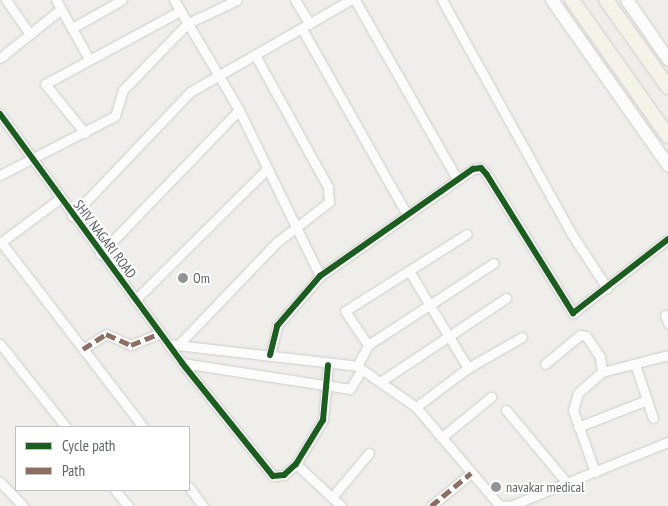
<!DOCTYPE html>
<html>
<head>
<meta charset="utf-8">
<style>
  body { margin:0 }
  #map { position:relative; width:668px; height:506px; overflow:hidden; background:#efeeea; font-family:"PT Sans Narrow",sans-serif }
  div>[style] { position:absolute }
  .roads { filter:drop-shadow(0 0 1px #cbcccc) drop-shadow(0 0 1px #cbcccc) }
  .street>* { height:9px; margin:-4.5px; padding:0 4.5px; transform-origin:4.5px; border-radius:4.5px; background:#fdfcfc }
  .secondary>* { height:12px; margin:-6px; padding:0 6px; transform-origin:6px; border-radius:6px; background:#fdfcfc }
  .primary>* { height:14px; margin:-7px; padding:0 7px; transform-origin:7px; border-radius:7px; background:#f4f2e9 }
  .quiet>* { height:5px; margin-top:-2.5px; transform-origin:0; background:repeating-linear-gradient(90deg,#8d6e63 0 10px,transparent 0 15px) }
  .cycleway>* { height:6px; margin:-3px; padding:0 3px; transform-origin:3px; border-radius:3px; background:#1b5e20 }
  .dots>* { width:14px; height:14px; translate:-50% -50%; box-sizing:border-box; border:2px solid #fff; border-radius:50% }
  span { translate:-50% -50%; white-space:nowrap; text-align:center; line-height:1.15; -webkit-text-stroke:4px #fff; paint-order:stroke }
  .street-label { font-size:14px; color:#5f6368 }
  .poi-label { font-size:14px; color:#5f6368 }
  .left { translate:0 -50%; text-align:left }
  .legend { position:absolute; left:15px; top:426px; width:175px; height:65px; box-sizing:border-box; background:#fff; border:1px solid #bfc1c3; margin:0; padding:6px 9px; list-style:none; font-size:15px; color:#5f6368 }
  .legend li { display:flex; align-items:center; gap:10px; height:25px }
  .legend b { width:25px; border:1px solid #bfc1c3 }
</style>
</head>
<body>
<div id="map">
  <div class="roads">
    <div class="street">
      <i style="left:6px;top:0;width:42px;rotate:54.8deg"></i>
      <i style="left:56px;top:0;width:68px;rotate:60.8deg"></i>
      <i style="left:174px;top:0;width:128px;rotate:59.4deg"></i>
      <i style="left:239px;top:110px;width:185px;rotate:64deg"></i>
      <i style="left:295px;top:0;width:28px;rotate:58deg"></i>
      <i style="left:355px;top:0;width:206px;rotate:60.3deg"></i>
      <i style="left:442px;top:0;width:266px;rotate:61deg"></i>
      <i style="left:571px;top:233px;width:66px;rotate:56.8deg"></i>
      <i style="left:72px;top:28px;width:57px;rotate:-29.2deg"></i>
      <i style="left:302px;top:29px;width:211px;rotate:60.5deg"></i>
      <i style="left:0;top:58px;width:78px;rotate:-38.8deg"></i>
      <i style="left:0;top:114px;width:308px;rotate:53.8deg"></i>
      <i style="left:182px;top:363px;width:145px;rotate:51.2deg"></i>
      <i style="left:273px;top:476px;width:11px;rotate:-5deg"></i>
      <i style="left:284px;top:475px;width:16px;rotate:-43deg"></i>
      <i style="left:296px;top:464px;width:52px;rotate:-58.5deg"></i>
      <i style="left:323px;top:420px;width:55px;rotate:-84.8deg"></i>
      <i style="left:85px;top:133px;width:63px;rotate:-129.2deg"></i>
      <i style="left:45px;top:84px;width:153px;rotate:-28.4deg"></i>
      <i style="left:0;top:175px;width:129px;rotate:-27.2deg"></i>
      <i style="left:115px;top:116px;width:27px;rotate:-73deg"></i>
      <i style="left:123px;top:90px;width:93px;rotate:-45.9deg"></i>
      <i style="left:188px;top:23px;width:54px;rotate:-25.1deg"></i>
      <i style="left:72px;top:216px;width:171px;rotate:-46.4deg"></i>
      <i style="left:190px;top:92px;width:185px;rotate:-29.9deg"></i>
      <i style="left:1px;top:242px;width:233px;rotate:52.5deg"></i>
      <i style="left:0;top:243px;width:74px;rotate:-36.7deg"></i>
      <i style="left:100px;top:254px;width:200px;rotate:-46deg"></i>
      <i style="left:409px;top:271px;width:114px;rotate:58.7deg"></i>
      <i style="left:135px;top:300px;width:185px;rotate:-44.8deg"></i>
      <i style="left:665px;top:315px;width:9px;rotate:69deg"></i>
      <i style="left:0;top:344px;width:106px;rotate:51.5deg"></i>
      <i style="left:168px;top:344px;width:190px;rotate:6.6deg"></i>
      <i style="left:357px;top:366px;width:72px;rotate:34.8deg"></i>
      <i style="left:416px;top:407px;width:128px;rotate:49.7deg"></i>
      <i style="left:499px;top:505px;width:11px;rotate:5deg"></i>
      <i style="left:510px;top:506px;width:170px;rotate:-22.1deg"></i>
      <i style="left:178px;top:345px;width:143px;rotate:-46.1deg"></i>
      <i style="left:277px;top:242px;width:66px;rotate:-37.6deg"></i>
      <i style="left:329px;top:202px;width:15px;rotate:-94deg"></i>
      <i style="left:328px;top:187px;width:151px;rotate:-118.9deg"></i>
      <i style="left:368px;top:345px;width:41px;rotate:-124.1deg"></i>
      <i style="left:345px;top:311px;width:144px;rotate:-32.3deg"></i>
      <i style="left:83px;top:349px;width:27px;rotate:-33deg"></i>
      <i style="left:106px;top:334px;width:27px;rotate:24deg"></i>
      <i style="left:131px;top:345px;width:32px;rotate:-22deg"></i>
      <i style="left:270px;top:355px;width:30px;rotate:-76deg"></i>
      <i style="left:277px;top:326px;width:66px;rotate:-49.3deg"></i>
      <i style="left:320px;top:276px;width:187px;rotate:-35deg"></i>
      <i style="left:473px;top:169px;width:8px;rotate:-7deg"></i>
      <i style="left:481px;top:168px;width:9px;rotate:49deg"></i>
      <i style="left:487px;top:175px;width:163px;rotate:58.1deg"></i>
      <i style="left:573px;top:313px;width:120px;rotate:-37.9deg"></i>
      <i style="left:182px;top:363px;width:170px;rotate:8.8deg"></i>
      <i style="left:350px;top:389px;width:23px;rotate:-59deg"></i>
      <i style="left:545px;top:364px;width:45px;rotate:-39.6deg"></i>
      <i style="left:580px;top:335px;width:6px;rotate:9deg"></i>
      <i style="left:586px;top:336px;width:25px;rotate:56deg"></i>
      <i style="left:600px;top:357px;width:15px;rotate:82deg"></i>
      <i style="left:602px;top:372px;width:32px;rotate:139deg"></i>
      <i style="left:578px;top:393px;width:18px;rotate:106deg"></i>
      <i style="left:573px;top:410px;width:66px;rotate:70.5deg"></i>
      <i style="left:635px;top:364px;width:57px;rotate:71.6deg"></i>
      <i style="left:357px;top:366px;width:24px;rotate:-62deg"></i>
      <i style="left:368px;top:345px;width:150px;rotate:-33.1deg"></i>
      <i style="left:602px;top:372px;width:68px;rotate:-14.4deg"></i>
      <i style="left:383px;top:380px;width:148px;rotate:-33.7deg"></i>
      <i style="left:416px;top:407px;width:65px;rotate:-36.9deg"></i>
      <i style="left:468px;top:368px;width:62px;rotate:-29.9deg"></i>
      <i style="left:506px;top:410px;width:95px;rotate:50.1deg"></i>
      <i style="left:578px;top:427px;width:74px;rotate:-21.4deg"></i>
      <i style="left:441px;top:438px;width:65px;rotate:-39.4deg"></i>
      <i style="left:296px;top:464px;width:62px;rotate:43deg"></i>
      <i style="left:0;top:482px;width:33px;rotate:46deg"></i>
      <i style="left:189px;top:487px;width:24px;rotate:54deg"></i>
      <i style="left:115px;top:490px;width:21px;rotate:51deg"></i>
      <i style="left:333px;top:496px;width:56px;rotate:-50.1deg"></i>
      <i style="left:431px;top:506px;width:52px;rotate:-39.5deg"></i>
    </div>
    <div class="secondary">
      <i style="left:552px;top:0;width:202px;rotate:54.9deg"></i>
      <i style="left:627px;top:0;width:72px;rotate:55.2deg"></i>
    </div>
    <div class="primary">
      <i style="left:572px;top:0;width:166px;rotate:54.8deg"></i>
      <i style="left:606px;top:0;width:107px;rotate:54.5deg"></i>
    </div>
  </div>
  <div class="quiet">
    <i style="left:83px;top:349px;width:27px;rotate:-33deg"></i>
    <i style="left:106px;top:334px;width:27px;rotate:24deg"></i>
    <i style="left:131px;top:345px;width:32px;rotate:-22deg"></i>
    <i style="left:431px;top:506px;width:52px;rotate:-39.5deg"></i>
  </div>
  <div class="cycleway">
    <i style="left:0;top:114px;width:308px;rotate:53.8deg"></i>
    <i style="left:182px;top:363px;width:145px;rotate:51.2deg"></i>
    <i style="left:273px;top:476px;width:11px;rotate:-5deg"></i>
    <i style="left:284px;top:475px;width:16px;rotate:-43deg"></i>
    <i style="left:296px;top:464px;width:52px;rotate:-58.5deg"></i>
    <i style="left:323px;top:420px;width:55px;rotate:-84.8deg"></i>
    <i style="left:270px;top:355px;width:30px;rotate:-76deg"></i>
    <i style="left:277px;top:326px;width:66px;rotate:-49.3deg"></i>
    <i style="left:320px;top:276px;width:187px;rotate:-35deg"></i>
    <i style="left:473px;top:169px;width:8px;rotate:-7deg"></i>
    <i style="left:481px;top:168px;width:9px;rotate:49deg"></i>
    <i style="left:487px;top:175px;width:163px;rotate:58.1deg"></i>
    <i style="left:573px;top:313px;width:120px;rotate:-37.9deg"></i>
  </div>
  <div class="dots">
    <i style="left:183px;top:278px;background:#919496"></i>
    <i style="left:496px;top:487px;background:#919496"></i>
  </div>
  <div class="street-label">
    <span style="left:105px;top:239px;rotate:53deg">SHIV NAGARI ROAD</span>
  </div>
  <div class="poi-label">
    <span class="left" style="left:193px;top:278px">Om</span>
    <span class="left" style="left:506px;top:487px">navakar medical</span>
  </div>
  <ul class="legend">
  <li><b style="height:6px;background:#1b5e20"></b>Cycle path</li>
  <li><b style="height:6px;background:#8d6e63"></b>Path</li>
  </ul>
</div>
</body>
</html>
